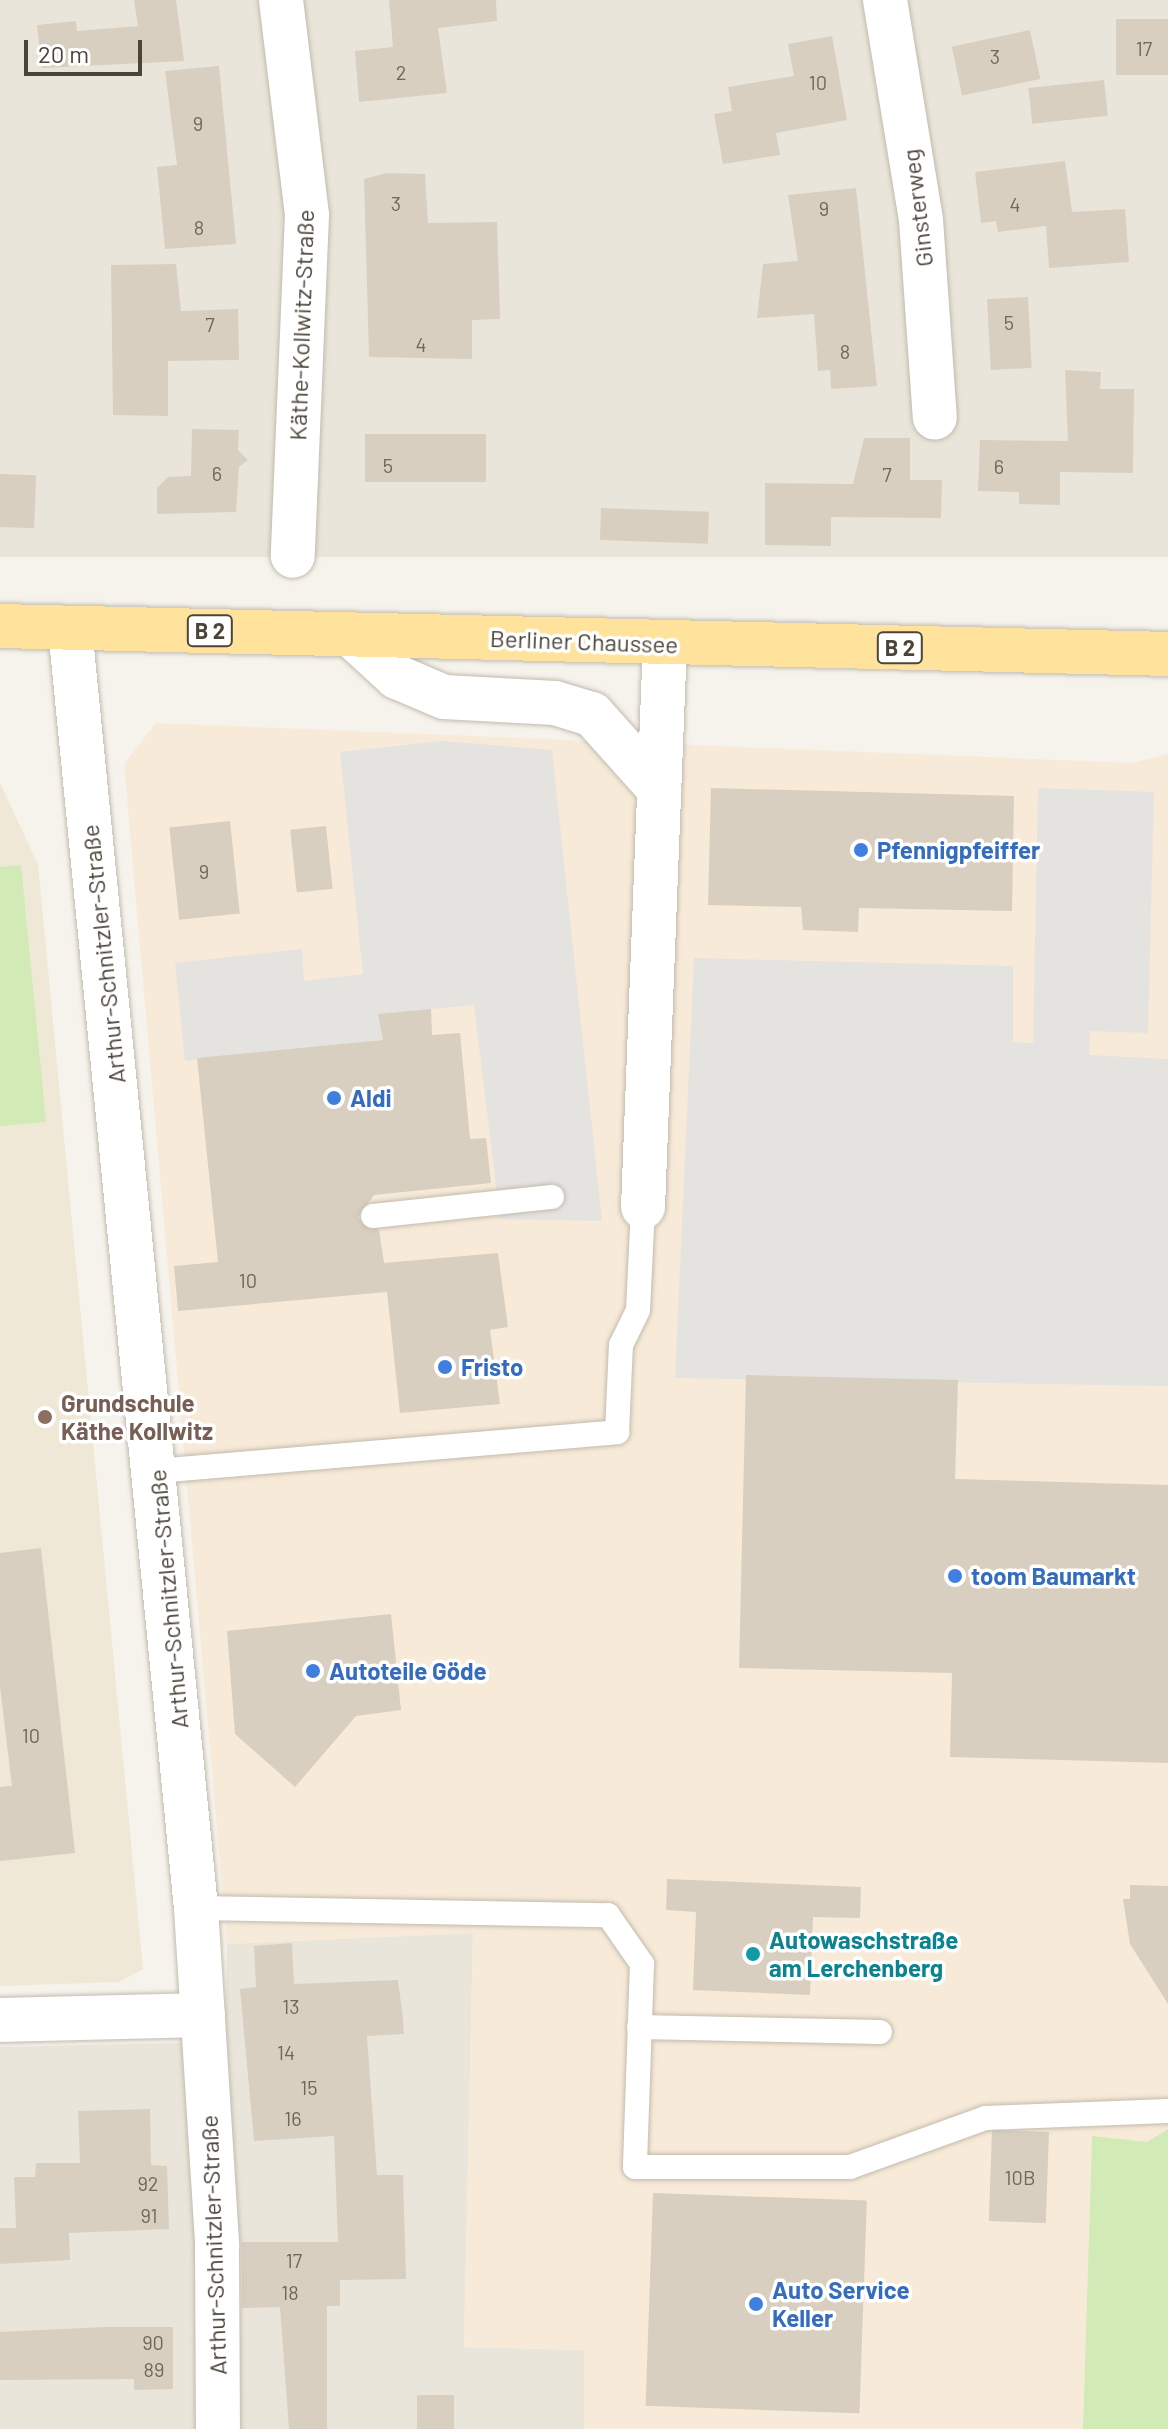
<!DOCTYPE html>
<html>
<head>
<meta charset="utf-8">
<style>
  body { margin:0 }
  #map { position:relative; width:1168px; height:2429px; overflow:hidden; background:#f6f3ec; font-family:Barlow,sans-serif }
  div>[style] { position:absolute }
  .residential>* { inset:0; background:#eae5da; transform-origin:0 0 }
  .commercial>* { inset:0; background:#f7ead8 }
  .education>* { inset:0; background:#efe8d6 }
  .green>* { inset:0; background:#d2eab5 }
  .parking>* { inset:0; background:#e5e3e0 }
  .building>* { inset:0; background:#d8cfc1; transform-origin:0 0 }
  .roads { filter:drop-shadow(0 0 2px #c2bbae) drop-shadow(0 0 2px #c2bbae) }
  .service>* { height:24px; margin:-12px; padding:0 12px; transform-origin:12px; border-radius:12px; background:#fff }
  .minor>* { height:44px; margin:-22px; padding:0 22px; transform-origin:22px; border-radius:22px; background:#fff }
  .primary>* { height:44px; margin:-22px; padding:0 22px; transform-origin:22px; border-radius:22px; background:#ffe39c }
  .dots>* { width:22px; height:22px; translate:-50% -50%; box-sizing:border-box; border:4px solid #fff; border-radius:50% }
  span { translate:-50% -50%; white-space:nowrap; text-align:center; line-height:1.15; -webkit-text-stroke:7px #fff; paint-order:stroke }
  .number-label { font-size:20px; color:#6e675b }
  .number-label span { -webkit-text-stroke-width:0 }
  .shield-label span { padding:2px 6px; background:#fff; border:2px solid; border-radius:6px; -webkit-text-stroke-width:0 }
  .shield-label { font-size:22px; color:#4b4439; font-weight:700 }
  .street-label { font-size:24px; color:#4b4439 }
  .shop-label { font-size:24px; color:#366cbe; font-weight:700 }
  .left { translate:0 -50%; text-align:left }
  .education-label { font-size:24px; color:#785e54; font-weight:700 }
  .culture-label { font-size:24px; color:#0d838f; font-weight:700 }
  .scale { position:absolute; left:24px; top:40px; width:118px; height:36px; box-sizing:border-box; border:4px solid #4b4439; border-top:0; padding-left:10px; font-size:24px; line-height:28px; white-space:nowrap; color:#4b4439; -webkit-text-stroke:6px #fff; paint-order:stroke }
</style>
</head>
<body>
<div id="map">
  <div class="residential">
    <i style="left:0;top:0;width:1168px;height:557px"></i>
    <i style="clip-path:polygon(473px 1933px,464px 2347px,584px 2350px,584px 2429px,0 2429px,0 2047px,225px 2042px,227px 1944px)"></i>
  </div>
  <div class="commercial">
    <i style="clip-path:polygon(156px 723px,1132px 763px,1168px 754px,1168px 2129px,1147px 2142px,1092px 2137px,1083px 2429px,584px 2429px,584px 2350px,464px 2347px,473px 1933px,227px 1944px,124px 764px)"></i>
  </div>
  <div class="education">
    <i style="clip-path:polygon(0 783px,38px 864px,143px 1969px,119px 1982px,0 1986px)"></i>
  </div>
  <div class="green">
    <i style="clip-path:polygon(21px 865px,46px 1122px,0 1126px,0 867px)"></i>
    <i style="clip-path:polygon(1168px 2129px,1168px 2429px,1083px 2429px,1092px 2136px,1147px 2142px)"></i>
  </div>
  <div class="parking">
    <i style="clip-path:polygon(442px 741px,552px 750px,602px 1221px,500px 1219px,474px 1005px,379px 1014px,383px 1040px,185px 1061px,175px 963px,302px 949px,304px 981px,363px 974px,340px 752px)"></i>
    <i style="clip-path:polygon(1038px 788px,1154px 792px,1148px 1033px,1090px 1031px,1089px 1055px,1168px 1059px,1168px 1386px,675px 1378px,694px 958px,1013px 966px,1013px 1042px,1033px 1043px)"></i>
  </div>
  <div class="building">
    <i style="clip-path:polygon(134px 0,176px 0,184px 61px,42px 68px,37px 25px,76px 21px,77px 31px,138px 26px)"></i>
    <i style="clip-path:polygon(389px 0,496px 0,497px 21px,438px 28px,447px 93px,359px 102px,355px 51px,393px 47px)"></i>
    <i style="left:1168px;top:19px;width:56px;height:52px;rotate:90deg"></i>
    <i style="left:1030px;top:30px;width:50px;height:80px;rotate:78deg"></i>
    <i style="clip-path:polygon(832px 36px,847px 120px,776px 133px,780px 155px,723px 164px,714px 114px,732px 111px,728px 87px,794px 76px,788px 44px)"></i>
    <i style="clip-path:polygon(219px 66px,236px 244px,165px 249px,157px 167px,177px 165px,165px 71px)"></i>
    <i style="left:1104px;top:80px;width:36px;height:76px;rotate:84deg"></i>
    <i style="clip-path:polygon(1065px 161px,1072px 212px,1125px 209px,1129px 262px,1049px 268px,1046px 226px,998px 232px,996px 221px,981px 223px,975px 172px)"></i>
    <i style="clip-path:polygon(387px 173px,425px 174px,428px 223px,497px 222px,500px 319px,472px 320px,472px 359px,369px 357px,364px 179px)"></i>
    <i style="clip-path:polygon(856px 188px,877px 386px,831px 389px,830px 370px,818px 371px,814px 314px,757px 318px,763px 264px,798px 261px,788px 195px)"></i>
    <i style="clip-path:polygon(176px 264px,181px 311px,238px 309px,239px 360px,168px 361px,168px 416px,113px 415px,111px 265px)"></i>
    <i style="left:1028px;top:297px;width:71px;height:41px;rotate:87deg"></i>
    <i style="clip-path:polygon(1065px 370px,1101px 372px,1100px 389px,1134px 389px,1133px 473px,1060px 472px,1060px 505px,1019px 504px,1019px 492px,978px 491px,980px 440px,1068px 441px)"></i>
    <i style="clip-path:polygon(192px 429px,239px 430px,238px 450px,248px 460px,239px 467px,236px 512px,157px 514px,157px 488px,168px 477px,191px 476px)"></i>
    <i style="left:365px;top:434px;width:121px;height:48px"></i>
    <i style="clip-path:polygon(864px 438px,910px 438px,910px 480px,942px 480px,941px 518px,831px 517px,831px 546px,765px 545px,765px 483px,853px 484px)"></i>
    <i style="left:0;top:474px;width:36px;height:53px;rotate:2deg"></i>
    <i style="left:601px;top:508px;width:108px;height:32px;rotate:2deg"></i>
    <i style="clip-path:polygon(711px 788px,1014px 796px,1012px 911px,859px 908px,858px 932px,803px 930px,801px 907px,708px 905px)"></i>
    <i style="left:230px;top:821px;width:93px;height:61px;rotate:84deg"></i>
    <i style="left:326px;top:826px;width:63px;height:36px;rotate:84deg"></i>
    <i style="clip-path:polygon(431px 1009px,432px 1035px,460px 1033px,470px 1139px,486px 1138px,491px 1183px,374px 1195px,358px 1218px,379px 1230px,384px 1263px,498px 1253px,508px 1327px,490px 1330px,500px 1404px,400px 1413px,387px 1292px,178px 1311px,174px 1266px,218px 1262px,197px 1058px,383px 1040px,378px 1014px)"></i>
    <i style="clip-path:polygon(746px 1375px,958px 1380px,955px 1479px,1168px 1485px,1168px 1763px,950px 1757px,952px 1673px,739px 1668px)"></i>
    <i style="clip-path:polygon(41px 1548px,75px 1853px,0 1861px,0 1787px,12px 1786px,0 1687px,0 1553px)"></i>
    <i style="clip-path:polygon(391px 1614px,401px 1710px,356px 1716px,295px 1787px,235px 1734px,227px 1631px)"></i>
    <i style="clip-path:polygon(667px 1879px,861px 1887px,860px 1918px,813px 1917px,810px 1995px,693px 1990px,696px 1912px,666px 1910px)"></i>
    <i style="clip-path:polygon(1130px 1885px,1168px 1886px,1168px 2004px,1130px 1944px,1123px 1899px,1130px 1899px)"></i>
    <i style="clip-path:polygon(292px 1943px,294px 1984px,398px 1980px,403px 2019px,404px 2034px,367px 2036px,377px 2175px,403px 2175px,406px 2279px,340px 2280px,340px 2306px,327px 2306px,327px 2429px,289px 2429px,280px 2307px,242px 2308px,242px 2242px,338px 2242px,334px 2136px,254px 2141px,240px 1989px,256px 1987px,254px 1946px)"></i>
    <i style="clip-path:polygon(150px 2109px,151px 2165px,167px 2166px,169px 2229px,69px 2233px,70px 2260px,0 2264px,0 2228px,16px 2228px,14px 2177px,35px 2177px,36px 2163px,80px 2163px,78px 2111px)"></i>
    <i style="left:1049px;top:2132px;width:91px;height:57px;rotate:92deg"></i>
    <i style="left:653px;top:2193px;width:214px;height:213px;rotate:2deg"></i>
    <i style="clip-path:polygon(104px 2327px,173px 2327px,173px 2389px,134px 2390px,134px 2379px,0 2380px,0 2332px)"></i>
    <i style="left:417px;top:2395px;width:37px;height:34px"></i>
  </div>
  <div class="roads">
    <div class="service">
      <i style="left:373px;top:1216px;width:180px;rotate:-6.1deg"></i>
      <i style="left:156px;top:1471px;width:463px;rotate:-4.8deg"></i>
      <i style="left:617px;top:1432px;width:87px;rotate:-87.4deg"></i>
      <i style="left:621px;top:1345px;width:39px;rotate:-64deg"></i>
      <i style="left:638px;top:1310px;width:103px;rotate:-87.2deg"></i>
      <i style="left:196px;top:1908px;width:412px;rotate:1deg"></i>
      <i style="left:608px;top:1915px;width:60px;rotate:55.2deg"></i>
      <i style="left:642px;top:1964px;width:203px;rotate:92deg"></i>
      <i style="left:635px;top:2167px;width:215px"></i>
      <i style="left:850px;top:2167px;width:144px;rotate:-19.9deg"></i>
      <i style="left:985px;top:2118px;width:183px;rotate:-2.2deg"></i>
      <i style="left:639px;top:2027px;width:241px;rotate:1.2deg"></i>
    </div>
    <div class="minor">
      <i style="left:281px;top:0;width:217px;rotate:83.1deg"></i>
      <i style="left:307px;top:215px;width:341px;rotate:92.4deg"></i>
      <i style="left:885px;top:0;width:223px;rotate:80.7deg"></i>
      <i style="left:921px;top:220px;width:198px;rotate:86deg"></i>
      <i style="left:70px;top:628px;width:1286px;rotate:84.38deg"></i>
      <i style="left:196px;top:1908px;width:339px;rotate:86.4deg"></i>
      <i style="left:217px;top:2246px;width:183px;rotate:89.7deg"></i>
      <i style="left:350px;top:634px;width:64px;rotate:42.5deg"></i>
      <i style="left:397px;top:677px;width:51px;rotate:23.1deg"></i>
      <i style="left:444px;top:697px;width:111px;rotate:3.1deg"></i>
      <i style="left:555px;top:703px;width:39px;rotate:17deg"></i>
      <i style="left:592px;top:714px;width:101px;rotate:48.2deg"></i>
      <i style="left:643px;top:1207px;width:564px;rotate:-87.77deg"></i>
      <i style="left:0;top:2020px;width:203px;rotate:-1.4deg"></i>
    </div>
    <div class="primary">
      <i style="left:0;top:626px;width:1168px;rotate:1.37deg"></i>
    </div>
  </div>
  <div class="dots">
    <i style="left:861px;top:850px;background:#3f7fe0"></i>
    <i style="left:334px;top:1098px;background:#3f7fe0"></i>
    <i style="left:445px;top:1367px;background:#3f7fe0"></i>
    <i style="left:45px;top:1417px;background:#8d6e63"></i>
    <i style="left:955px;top:1576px;background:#3f7fe0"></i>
    <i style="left:313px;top:1671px;background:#3f7fe0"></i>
    <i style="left:753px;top:1954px;background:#0f9aa8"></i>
    <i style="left:756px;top:2304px;background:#3f7fe0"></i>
  </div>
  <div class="number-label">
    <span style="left:1144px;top:48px">17</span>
    <span style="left:995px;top:56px">3</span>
    <span style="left:401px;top:72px">2</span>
    <span style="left:818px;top:82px">10</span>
    <span style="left:198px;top:123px">9</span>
    <span style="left:396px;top:203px">3</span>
    <span style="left:1015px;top:204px">4</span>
    <span style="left:824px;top:208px">9</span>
    <span style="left:199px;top:227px">8</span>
    <span style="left:1009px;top:322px">5</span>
    <span style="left:210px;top:324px">7</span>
    <span style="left:421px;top:344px">4</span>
    <span style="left:845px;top:351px">8</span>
    <span style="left:388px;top:465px">5</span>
    <span style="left:999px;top:466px">6</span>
    <span style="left:217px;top:473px">6</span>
    <span style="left:887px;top:474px">7</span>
    <span style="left:204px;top:871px">9</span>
    <span style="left:248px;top:1280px">10</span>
    <span style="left:31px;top:1735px">10</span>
    <span style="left:291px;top:2006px">13</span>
    <span style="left:286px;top:2052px">14</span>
    <span style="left:309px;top:2087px">15</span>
    <span style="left:293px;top:2118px">16</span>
    <span style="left:1020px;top:2177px">10B</span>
    <span style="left:148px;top:2183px">92</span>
    <span style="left:149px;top:2215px">91</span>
    <span style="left:294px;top:2260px">17</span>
    <span style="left:290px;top:2292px">18</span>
    <span style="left:153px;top:2342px">90</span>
    <span style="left:154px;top:2369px">89</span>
  </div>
  <div class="shield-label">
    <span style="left:210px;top:631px">B 2</span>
    <span style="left:900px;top:648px">B 2</span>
  </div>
  <div class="street-label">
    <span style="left:917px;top:208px;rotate:-97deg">Ginsterweg</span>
    <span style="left:301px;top:325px;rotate:-88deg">Käthe-Kollwitz-Straße</span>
    <span style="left:584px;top:641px;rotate:2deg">Berliner Chaussee</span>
    <span style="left:103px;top:954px;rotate:-96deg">Arthur-Schnitzler-Straße</span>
    <span style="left:168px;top:1599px;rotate:-95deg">Arthur-Schnitzler-Straße</span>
    <span style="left:213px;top:2245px;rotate:-92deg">Arthur-Schnitzler-Straße</span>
  </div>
  <div class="shop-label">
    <span class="left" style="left:877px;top:850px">Pfennigpfeiffer</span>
    <span class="left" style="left:350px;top:1098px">Aldi</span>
    <span class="left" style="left:461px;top:1367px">Fristo</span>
    <span class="left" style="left:971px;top:1576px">toom Baumarkt</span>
    <span class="left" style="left:329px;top:1671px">Autoteile Göde</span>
    <span class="left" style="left:772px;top:2304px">Auto Service<br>Keller</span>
  </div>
  <div class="education-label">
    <span class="left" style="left:61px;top:1417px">Grundschule<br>Käthe Kollwitz</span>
  </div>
  <div class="culture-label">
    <span class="left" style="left:769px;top:1954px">Autowaschstraße<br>am Lerchenberg</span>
  </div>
  <div class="scale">20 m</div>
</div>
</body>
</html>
